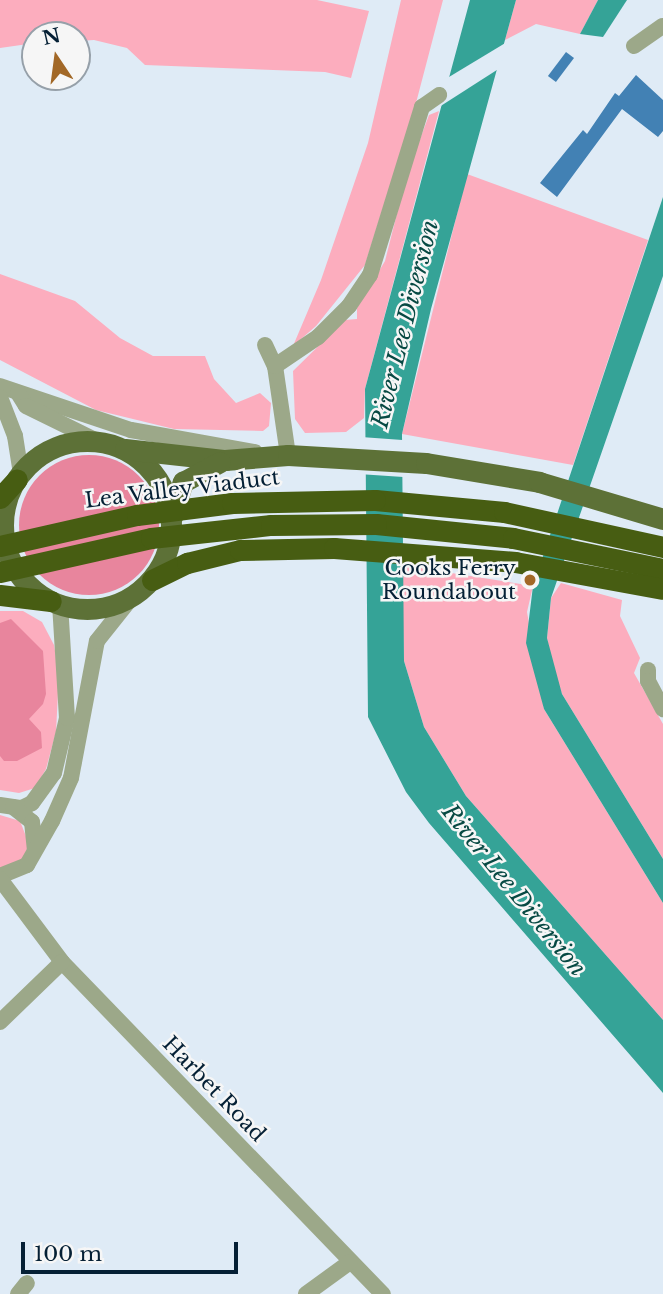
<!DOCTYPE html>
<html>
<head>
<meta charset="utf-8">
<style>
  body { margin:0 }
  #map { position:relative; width:663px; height:1294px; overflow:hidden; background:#dfebf6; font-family:"Libre Baskerville",serif }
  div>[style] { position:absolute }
  .green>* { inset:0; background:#fcadbe }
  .forest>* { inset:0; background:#e8859d }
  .round { border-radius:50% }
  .water>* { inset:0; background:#35a397 }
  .pier>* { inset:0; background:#dfebf6; transform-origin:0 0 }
  .building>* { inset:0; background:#4281b4; transform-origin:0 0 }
  .minor>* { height:16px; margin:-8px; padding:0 8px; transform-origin:8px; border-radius:8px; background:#9ca889 }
  .major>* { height:21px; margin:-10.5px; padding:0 10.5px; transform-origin:10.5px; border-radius:10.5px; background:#5d7137 }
  .major>.ring { margin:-10.5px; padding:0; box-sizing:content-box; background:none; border:21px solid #5d7137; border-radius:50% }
  .highway>* { height:21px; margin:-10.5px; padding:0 10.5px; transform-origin:10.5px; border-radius:10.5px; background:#475d12 }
  .highway-bridge>* { height:21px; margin:-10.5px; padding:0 10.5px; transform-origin:10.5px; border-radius:10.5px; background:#475d12 }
  .dots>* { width:19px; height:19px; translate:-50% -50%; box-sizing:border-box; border:4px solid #f6f6f6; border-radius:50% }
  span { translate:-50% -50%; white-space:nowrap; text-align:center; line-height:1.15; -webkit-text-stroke:5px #f6f6f6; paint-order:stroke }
  .street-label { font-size:21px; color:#052035 }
  .poi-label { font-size:21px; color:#052035 }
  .right { translate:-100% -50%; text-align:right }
  .water-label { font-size:23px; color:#074943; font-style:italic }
  .north { position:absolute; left:21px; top:21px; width:70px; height:70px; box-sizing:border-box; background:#f6f6f6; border:2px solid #96a0a9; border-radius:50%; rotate:347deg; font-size:19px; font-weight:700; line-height:28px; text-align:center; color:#052035 }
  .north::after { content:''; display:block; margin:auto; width:24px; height:32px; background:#a26827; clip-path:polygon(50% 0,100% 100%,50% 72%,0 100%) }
  .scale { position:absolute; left:21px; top:1242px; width:217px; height:32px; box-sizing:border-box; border:4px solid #052035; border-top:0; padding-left:9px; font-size:21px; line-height:24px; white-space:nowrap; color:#052035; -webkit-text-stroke:5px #f6f6f6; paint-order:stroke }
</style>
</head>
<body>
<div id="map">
  <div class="green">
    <i style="clip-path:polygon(0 0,317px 0,369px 11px,351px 78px,325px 72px,145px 65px,127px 48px,94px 40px,77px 41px,77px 35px,35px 35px,35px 43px,0 48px)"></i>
    <i style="clip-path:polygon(401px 0,443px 0,416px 103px,365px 265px,316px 326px,293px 346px,321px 280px,368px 143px)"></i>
    <i style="clip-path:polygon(516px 0,598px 0,580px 34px,536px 24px,505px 40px)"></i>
    <i style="clip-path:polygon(439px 111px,365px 389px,364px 418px,346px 432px,305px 433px,295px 419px,293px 371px,345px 320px,357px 319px,357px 308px,385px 261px,407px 174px,429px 115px)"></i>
    <i style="clip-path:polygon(467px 174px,648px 240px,573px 465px,402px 434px)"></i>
    <i style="clip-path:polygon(0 274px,75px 301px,120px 338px,153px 356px,205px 356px,214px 379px,236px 403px,260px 393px,271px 403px,269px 426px,263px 431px,174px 429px,96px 410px,0 360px)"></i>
    <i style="clip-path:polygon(401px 565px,533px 586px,527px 612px,544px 709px,663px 903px,663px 1020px,466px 796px,424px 727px,404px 661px)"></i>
    <i style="clip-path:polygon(561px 583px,622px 600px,620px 616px,640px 658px,634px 673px,663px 724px,663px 859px,562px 694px,553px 669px,547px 638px,551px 598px)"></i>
    <i style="clip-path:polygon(0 611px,23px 611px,42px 622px,54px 645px,59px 673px,56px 732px,46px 769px,35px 788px,19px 793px,0 790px)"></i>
    <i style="clip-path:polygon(0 815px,20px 821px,29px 844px,23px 859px,0 869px)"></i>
  </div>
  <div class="forest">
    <i class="round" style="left:19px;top:455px;width:140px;height:140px"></i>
    <i style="clip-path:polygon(11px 619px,43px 651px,46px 694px,43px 704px,29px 719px,41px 732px,42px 748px,17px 761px,4px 761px,0 756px,0 623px)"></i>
  </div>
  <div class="water">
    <i style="clip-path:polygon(470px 0,516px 0,431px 309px,402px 434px,404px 661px,424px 727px,466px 796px,663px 1020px,663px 1093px,429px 823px,406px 792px,368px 717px,365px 389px)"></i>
    <i style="clip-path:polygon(598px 0,627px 0,603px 37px,580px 34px)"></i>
    <i style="clip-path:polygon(663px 197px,663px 276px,551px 598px,547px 638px,562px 694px,663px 859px,663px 903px,544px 709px,526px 643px,533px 586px)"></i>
  </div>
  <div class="pier">
    <i style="clip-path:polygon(507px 42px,500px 68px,436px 109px,444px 80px)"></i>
    <i style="left:361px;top:437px;width:45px;height:37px;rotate:4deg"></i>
  </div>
  <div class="building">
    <i style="left:566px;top:52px;width:10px;height:30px;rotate:37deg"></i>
    <i style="clip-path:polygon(636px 75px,663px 100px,663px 131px,658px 137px,622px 109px,557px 197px,540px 183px,583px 130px,587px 134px,615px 93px,619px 96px)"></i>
  </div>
  <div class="minor">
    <i style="left:634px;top:46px;width:35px;rotate:-35deg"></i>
    <i style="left:265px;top:345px;width:23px;rotate:65deg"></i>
    <i style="left:275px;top:366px;width:90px;rotate:81.7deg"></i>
    <i style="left:275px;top:366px;width:52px;rotate:-34deg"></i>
    <i style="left:318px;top:337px;width:44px;rotate:-45deg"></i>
    <i style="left:349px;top:306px;width:37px;rotate:-56deg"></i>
    <i style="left:370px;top:275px;width:176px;rotate:-72.8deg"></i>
    <i style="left:422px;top:107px;width:21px;rotate:-35deg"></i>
    <i style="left:0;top:386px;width:138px;rotate:18.6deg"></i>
    <i style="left:131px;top:430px;width:126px;rotate:10.1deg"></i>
    <i style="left:18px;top:393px;width:15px;rotate:58deg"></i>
    <i style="left:26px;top:406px;width:79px;rotate:26.2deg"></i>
    <i style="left:0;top:397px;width:42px;rotate:69deg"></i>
    <i style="left:15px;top:436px;width:37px;rotate:81deg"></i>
    <i style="left:648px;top:670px;width:11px;rotate:90deg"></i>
    <i style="left:648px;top:681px;width:32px;rotate:62deg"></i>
    <i style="left:0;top:805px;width:22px;rotate:8deg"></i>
    <i style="left:22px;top:808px;width:11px;rotate:-27deg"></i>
    <i style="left:32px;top:803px;width:37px;rotate:-54deg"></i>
    <i style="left:54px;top:773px;width:57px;rotate:-76.7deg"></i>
    <i style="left:67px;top:718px;width:113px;rotate:-93.5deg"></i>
    <i style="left:13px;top:807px;width:24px;rotate:38deg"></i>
    <i style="left:32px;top:822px;width:27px;rotate:84deg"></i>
    <i style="left:0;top:876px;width:29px;rotate:-22deg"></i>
    <i style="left:27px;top:865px;width:51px;rotate:-60.4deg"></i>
    <i style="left:52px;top:821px;width:47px;rotate:-66.2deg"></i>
    <i style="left:71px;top:778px;width:139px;rotate:-79.3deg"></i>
    <i style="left:97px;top:641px;width:56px;rotate:-51.5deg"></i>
    <i style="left:0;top:879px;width:104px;rotate:53.2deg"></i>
    <i style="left:62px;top:962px;width:462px;rotate:46deg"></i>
    <i style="left:0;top:1022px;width:86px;rotate:-44.1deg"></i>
    <i style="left:18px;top:1294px;width:14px;rotate:-51deg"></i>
    <i style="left:306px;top:1294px;width:54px;rotate:-36deg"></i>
  </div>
  <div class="major">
    <i class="ring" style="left:3px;top:441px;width:147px;height:147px"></i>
    <i style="left:125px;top:449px;width:101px;rotate:6.3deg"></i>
    <i style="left:225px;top:460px;width:63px;rotate:-4.5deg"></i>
    <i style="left:288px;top:455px;width:138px;rotate:3.3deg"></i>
    <i style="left:426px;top:463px;width:115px;rotate:9.5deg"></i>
    <i style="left:539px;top:482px;width:129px;rotate:16.6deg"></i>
    <i style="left:172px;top:517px;width:37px;rotate:-73deg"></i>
    <i style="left:183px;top:482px;width:42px;rotate:-28.4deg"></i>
  </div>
  <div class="highway">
    <i style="left:0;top:498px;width:25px;rotate:-48deg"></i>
    <i style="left:375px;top:500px;width:130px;rotate:5.3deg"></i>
    <i style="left:504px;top:512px;width:163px;rotate:12.4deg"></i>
    <i style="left:376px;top:524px;width:138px;rotate:5.8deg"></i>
    <i style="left:513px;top:538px;width:153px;rotate:11.7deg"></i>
    <i style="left:152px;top:580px;width:39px;rotate:-26deg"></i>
    <i style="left:187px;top:563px;width:55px;rotate:-13.8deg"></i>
    <i style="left:240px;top:550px;width:94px;rotate:-1.2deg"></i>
    <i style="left:334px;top:548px;width:182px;rotate:4.4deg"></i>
    <i style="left:515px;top:562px;width:150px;rotate:10.3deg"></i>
    <i style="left:0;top:595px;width:51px;rotate:6.7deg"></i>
  </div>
  <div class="highway-bridge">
    <i style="left:0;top:546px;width:140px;rotate:-12.8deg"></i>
    <i style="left:137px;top:515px;width:96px;rotate:-7.2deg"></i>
    <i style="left:232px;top:503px;width:143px;rotate:-1.2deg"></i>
    <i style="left:0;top:572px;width:155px;rotate:-12.7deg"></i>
    <i style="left:151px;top:538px;width:121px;rotate:-6.2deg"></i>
    <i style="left:271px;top:525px;width:105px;rotate:-0.5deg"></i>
  </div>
  <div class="dots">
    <i style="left:530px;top:580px;background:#a26827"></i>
  </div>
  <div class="street-label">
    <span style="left:182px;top:489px;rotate:-7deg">Lea Valley Viaduct</span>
    <span style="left:214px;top:1089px;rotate:46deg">Harbet Road</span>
  </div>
  <div class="poi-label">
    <span class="right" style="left:516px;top:580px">Cooks Ferry<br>Roundabout</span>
  </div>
  <div class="water-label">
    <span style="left:405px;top:324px;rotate:-76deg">River Lee Diversion</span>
    <span style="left:514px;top:890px;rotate:51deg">River Lee Diversion</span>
  </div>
  <div class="north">N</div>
  <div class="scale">100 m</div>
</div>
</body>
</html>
